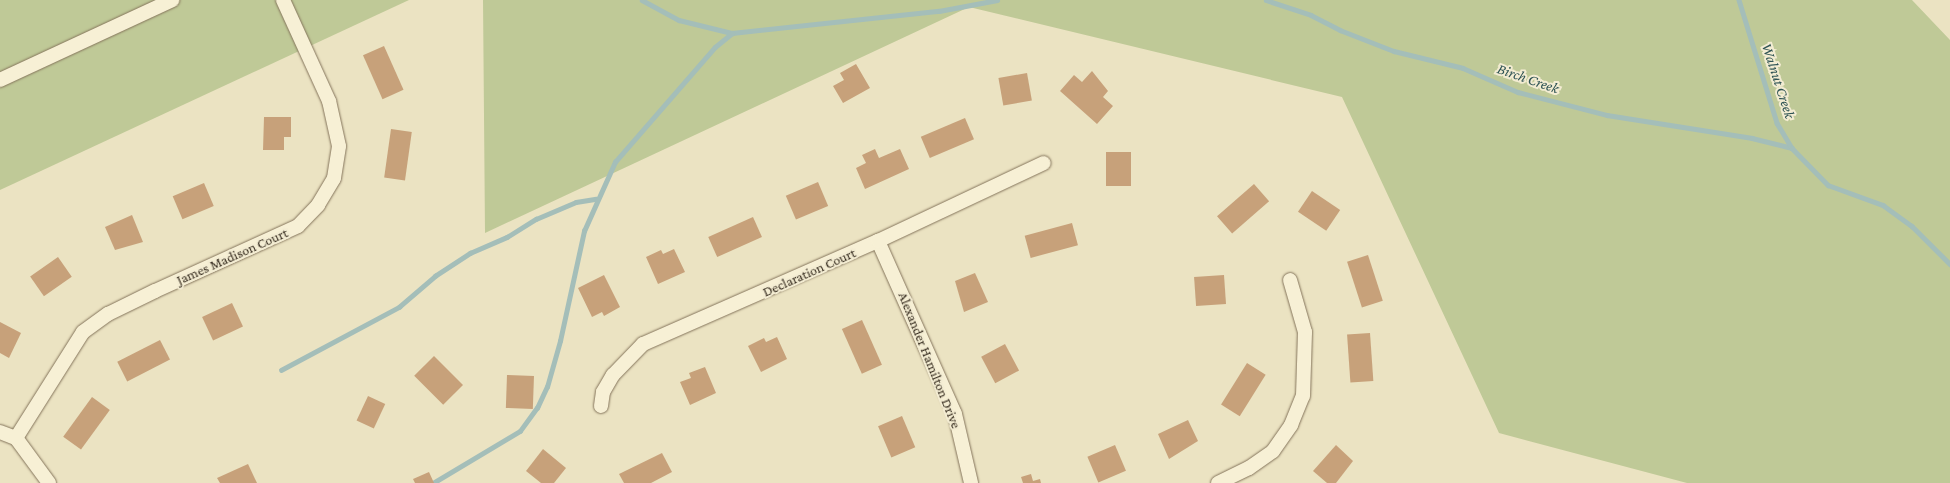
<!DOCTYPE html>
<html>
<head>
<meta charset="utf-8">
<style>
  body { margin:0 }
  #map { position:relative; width:1950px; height:483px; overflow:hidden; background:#ebe3c2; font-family:"Crimson Pro",serif }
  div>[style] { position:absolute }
  .green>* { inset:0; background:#bfc997 }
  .stream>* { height:4.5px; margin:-2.25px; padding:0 2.25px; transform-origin:2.25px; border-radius:2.25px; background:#a4beb9 }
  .building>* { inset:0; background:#c7a17a; transform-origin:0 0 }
  .roads { filter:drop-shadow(0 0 1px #84745b) drop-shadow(0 0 1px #84745b) }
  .street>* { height:14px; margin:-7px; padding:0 7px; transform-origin:7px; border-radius:7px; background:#f7f0d5 }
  span { translate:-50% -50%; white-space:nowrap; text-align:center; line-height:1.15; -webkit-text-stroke:4px #f3ecd2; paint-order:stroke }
  .street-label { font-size:14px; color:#352b1e }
  .water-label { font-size:15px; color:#2e5354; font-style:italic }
</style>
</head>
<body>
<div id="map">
  <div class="green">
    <i style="clip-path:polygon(0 0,409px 0,0 190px)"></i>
    <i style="clip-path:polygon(483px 0,1912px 0,1950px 40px,1950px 483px,1687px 483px,1499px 433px,1342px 97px,969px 7px,485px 233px)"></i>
  </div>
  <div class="stream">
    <i style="left:642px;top:0;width:42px;rotate:28.4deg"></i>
    <i style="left:679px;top:20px;width:55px;rotate:13.8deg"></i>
    <i style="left:732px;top:33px;width:208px;rotate:-6.1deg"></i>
    <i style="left:939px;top:11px;width:59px;rotate:-10.7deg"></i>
    <i style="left:1266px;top:0;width:47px;rotate:18.4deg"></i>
    <i style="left:1311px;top:15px;width:33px;rotate:27deg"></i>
    <i style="left:1340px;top:30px;width:58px;rotate:21.3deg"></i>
    <i style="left:1394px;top:51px;width:71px;rotate:13.8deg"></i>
    <i style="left:1463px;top:68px;width:60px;rotate:23.6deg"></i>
    <i style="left:1518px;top:92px;width:92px;rotate:14.5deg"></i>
    <i style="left:1607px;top:115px;width:147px;rotate:9deg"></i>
    <i style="left:1752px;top:138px;width:41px;rotate:14deg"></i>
    <i style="left:1739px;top:0;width:129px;rotate:72.8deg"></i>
    <i style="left:1777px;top:123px;width:29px;rotate:59deg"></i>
    <i style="left:1792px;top:148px;width:52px;rotate:45.8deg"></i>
    <i style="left:1828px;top:185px;width:59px;rotate:20deg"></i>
    <i style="left:1883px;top:205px;width:36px;rotate:36deg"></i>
    <i style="left:1912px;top:226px;width:54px;rotate:45deg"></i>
    <i style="left:281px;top:370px;width:134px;rotate:-28.1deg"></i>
    <i style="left:399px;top:307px;width:48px;rotate:-40.7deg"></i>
    <i style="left:435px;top:276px;width:42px;rotate:-33.3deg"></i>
    <i style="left:470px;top:253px;width:40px;rotate:-23.4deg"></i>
    <i style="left:507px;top:237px;width:34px;rotate:-32deg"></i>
    <i style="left:536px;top:219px;width:43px;rotate:-23deg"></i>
    <i style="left:576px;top:202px;width:20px;rotate:-9deg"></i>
    <i style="left:433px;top:483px;width:101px;rotate:-30.9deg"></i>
    <i style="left:520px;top:431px;width:29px;rotate:-54deg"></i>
    <i style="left:537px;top:408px;width:23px;rotate:-65deg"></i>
    <i style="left:547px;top:387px;width:48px;rotate:-74.2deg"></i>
    <i style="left:560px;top:341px;width:113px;rotate:-77.7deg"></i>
    <i style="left:584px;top:231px;width:76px;rotate:-65.8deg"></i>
    <i style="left:615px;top:162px;width:152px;rotate:-49deg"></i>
    <i style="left:715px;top:47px;width:22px;rotate:-39deg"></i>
  </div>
  <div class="building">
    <i style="left:384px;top:46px;width:48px;height:23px;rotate:66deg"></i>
    <i style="clip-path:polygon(856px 64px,870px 88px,843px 103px,833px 86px,844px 80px,840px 73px)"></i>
    <i style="clip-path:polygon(1092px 71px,1108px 91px,1103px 97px,1113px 106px,1097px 124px,1060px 91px,1074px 75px,1082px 82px)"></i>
    <i style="left:1027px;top:73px;width:28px;height:29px;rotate:80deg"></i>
    <i style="clip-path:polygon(264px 117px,291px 117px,291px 137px,284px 137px,284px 150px,263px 150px)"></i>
    <i style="left:965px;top:118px;width:23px;height:48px;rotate:67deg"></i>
    <i style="left:391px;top:129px;width:21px;height:49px;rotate:8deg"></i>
    <i style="clip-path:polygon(875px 149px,879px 158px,900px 149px,909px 169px,865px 189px,856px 168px,866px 163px,862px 155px)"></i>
    <i style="left:1106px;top:152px;width:25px;height:34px"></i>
    <i style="left:818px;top:182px;width:26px;height:35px;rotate:67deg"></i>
    <i style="left:204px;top:183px;width:25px;height:34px;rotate:67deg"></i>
    <i style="left:1254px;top:184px;width:23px;height:49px;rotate:49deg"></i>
    <i style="left:1312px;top:191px;width:34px;height:25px;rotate:34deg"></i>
    <i style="clip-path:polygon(132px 215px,143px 242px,115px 250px,105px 227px)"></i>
    <i style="left:753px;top:217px;width:22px;height:49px;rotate:66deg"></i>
    <i style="left:1072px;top:223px;width:23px;height:49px;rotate:75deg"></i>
    <i style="clip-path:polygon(674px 249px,685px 272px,658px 284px,646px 257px,661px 250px,663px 254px)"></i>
    <i style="left:1368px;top:255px;width:48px;height:22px;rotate:72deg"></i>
    <i style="left:58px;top:257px;width:24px;height:34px;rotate:55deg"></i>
    <i style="clip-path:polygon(975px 273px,988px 302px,964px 312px,955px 281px)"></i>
    <i style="clip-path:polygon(604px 275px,620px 307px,604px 316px,602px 312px,592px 317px,578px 288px)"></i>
    <i style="left:1224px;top:275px;width:29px;height:30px;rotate:86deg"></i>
    <i style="left:232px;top:303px;width:26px;height:33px;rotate:65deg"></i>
    <i style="left:862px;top:320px;width:49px;height:22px;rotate:66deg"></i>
    <i style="clip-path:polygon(0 322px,21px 333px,9px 358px,0 353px)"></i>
    <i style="left:1370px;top:333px;width:48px;height:23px;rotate:86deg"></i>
    <i style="clip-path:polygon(777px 337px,787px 359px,761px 372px,748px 346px,764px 338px,766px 342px)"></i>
    <i style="left:160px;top:340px;width:22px;height:48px;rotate:63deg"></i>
    <i style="left:1005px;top:344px;width:30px;height:27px;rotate:62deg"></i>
    <i style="left:434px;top:356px;width:41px;height:28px;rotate:45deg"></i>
    <i style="left:1247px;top:363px;width:22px;height:49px;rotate:32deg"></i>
    <i style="clip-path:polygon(705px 367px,716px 393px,690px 405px,680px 382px,691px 378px,689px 373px)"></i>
    <i style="left:507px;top:375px;width:27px;height:33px;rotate:2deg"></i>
    <i style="left:368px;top:396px;width:19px;height:27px;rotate:25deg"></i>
    <i style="left:92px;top:397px;width:22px;height:49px;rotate:36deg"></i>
    <i style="left:902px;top:416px;width:34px;height:26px;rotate:67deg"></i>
    <i style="clip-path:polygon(1188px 420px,1198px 441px,1169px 459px,1158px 434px)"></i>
    <i style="left:1115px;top:445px;width:28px;height:30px;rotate:67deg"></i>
    <i style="clip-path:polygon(1336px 445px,1353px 461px,1336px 483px,1327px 483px,1313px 471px)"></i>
    <i style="clip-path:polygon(543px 449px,566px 468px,554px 483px,541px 483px,526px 471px)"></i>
    <i style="clip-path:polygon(662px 453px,672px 472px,651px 483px,624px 483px,619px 474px)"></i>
    <i style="clip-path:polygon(248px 464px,257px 483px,220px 483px,217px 478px)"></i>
    <i style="clip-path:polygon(429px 472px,434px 483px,415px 483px,413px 479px)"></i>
    <i style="clip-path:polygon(1031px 474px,1033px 481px,1040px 479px,1041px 483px,1023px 483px,1021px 477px)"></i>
  </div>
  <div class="roads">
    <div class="street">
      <i style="left:0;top:80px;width:190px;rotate:-24.9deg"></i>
      <i style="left:878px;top:241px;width:189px;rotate:66deg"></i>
      <i style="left:955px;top:414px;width:71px;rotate:76.9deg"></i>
      <i style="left:601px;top:406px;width:14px;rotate:-82deg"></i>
      <i style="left:603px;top:392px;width:20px;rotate:-60deg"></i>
      <i style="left:613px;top:375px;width:43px;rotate:-45.9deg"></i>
      <i style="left:643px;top:344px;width:257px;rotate:-23.7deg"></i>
      <i style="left:878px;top:241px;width:183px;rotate:-25.2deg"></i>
      <i style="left:0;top:432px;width:17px;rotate:21deg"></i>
      <i style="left:16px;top:438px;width:56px;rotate:53.7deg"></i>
      <i style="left:16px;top:438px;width:125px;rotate:-57.7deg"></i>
      <i style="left:83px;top:332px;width:31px;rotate:-36deg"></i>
      <i style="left:108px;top:314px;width:52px;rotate:-26.1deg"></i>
      <i style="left:155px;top:291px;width:157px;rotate:-24.4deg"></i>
      <i style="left:298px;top:226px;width:29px;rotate:-46deg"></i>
      <i style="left:318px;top:205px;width:31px;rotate:-59deg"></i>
      <i style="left:334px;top:178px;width:32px;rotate:-81deg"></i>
      <i style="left:339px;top:146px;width:46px;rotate:-102.5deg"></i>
      <i style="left:329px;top:101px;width:111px;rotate:-114.5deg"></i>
      <i style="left:1218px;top:483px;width:34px;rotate:-26deg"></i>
      <i style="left:1249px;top:468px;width:29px;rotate:-35deg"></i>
      <i style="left:1273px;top:451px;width:32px;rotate:-55deg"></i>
      <i style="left:1291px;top:425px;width:31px;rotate:-68deg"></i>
      <i style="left:1303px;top:396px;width:64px;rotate:-88.2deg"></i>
      <i style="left:1305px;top:332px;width:54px;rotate:-106.1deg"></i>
    </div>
  </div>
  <div class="street-label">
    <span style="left:232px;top:256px;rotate:-24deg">James Madison Court</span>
    <span style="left:809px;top:272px;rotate:-24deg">Declaration Court</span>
    <span style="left:930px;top:360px;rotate:68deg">Alexander Hamilton Drive</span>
  </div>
  <div class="water-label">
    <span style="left:1528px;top:79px;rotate:19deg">Birch Creek</span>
    <span style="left:1778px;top:81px;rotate:72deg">Walnut Creek</span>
  </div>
</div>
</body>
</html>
